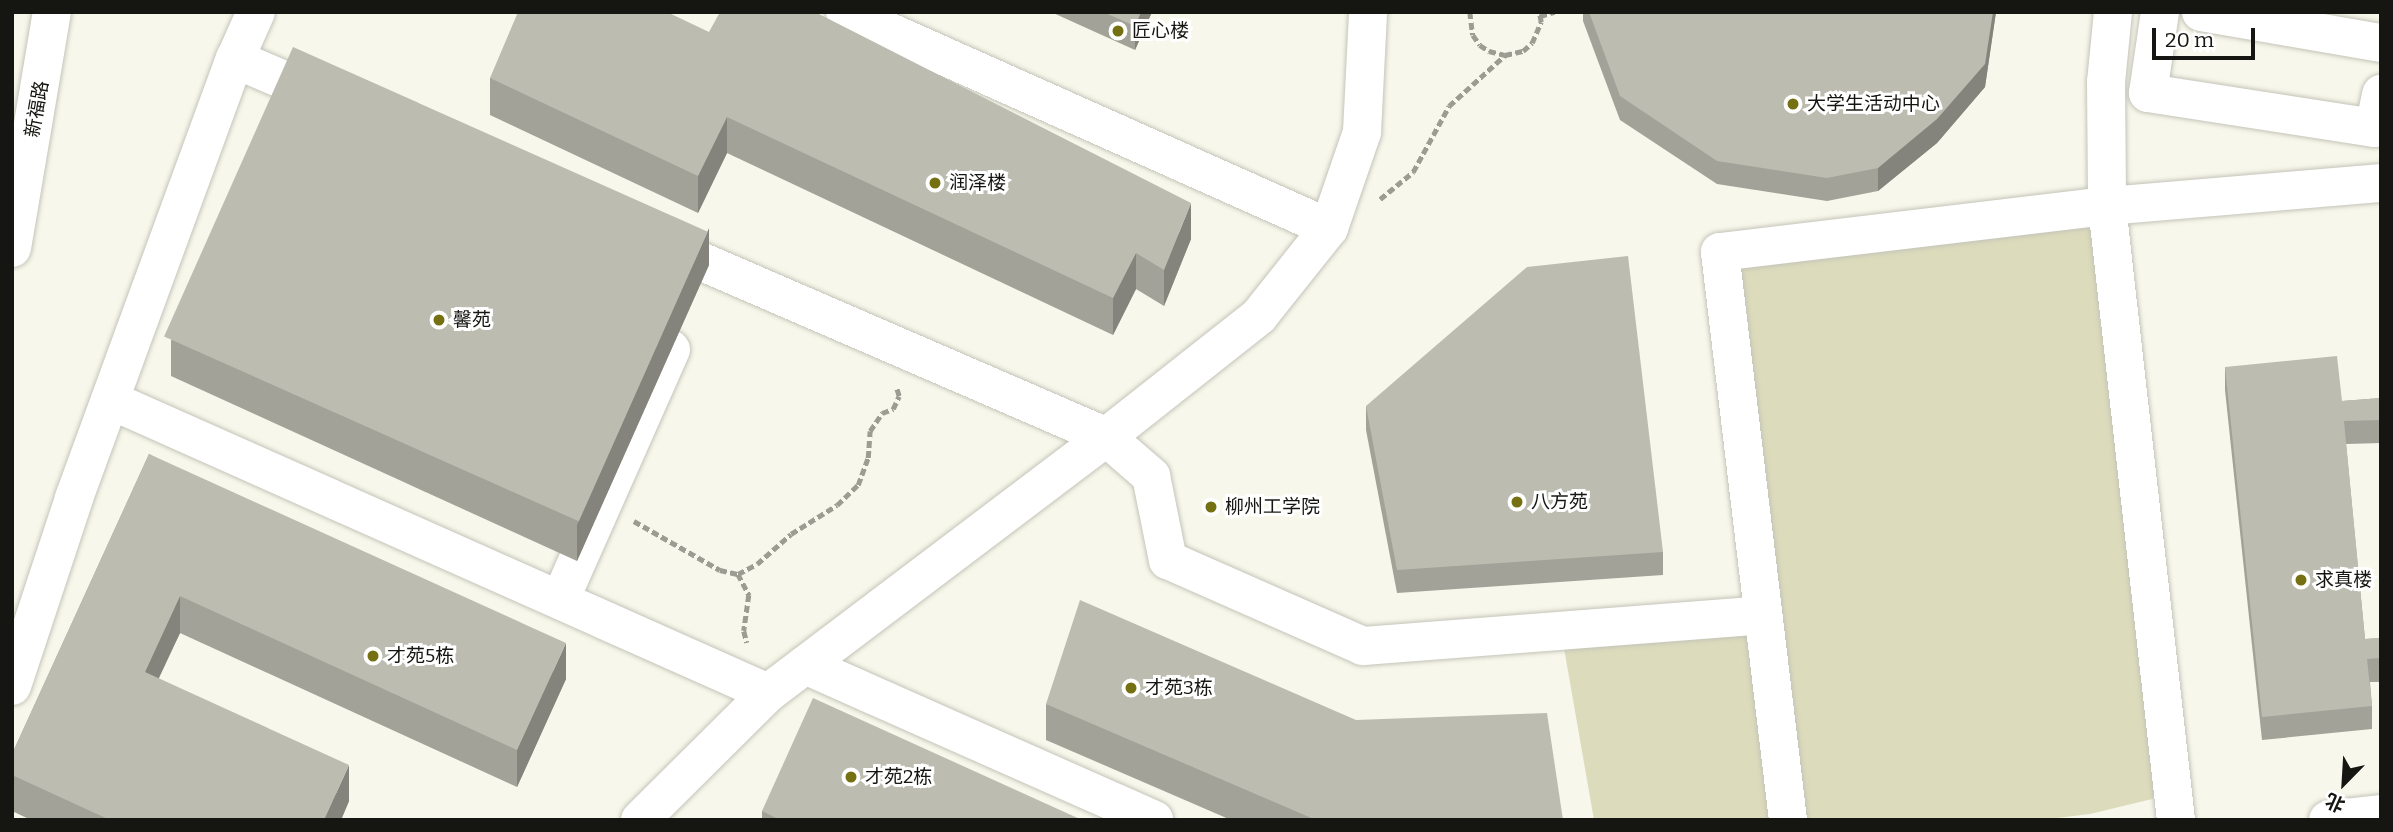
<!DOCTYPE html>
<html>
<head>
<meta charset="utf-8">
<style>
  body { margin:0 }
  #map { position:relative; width:2393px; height:832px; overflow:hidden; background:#f7f7eb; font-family:Bitter,"Noto Sans SC",serif }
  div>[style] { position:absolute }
  .green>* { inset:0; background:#dcdbbc }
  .path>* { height:4.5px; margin-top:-2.25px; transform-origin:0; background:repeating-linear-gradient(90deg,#9c9c93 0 7px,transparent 0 10.5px) }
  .roads { filter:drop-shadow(0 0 2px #c4c4b9) drop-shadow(0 0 2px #c4c4b9) }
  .minor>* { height:38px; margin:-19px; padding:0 19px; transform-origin:19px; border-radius:19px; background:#fff }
  .wall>* { inset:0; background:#a2a298 }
  .shaded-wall>* { inset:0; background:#84847c }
  .building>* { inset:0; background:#bcbcb1; transform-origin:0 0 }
  .dots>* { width:19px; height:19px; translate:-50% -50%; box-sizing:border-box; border:4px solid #fff; border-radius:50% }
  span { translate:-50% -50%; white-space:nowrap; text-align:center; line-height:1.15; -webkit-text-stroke:6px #fff; paint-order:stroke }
  .poi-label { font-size:19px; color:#151511 }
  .left { translate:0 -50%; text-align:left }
  .street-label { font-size:19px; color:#151511 }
  .frame { position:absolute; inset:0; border:14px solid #151511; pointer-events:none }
  .north { position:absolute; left:2309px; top:748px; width:70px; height:70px; -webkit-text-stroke:5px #fff; paint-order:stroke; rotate:204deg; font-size:19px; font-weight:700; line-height:28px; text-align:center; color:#151511 }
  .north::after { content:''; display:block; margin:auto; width:24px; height:32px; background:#151511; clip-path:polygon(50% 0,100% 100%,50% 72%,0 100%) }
  .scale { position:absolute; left:2152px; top:28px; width:103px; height:32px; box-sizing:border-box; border:4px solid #151511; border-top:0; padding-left:9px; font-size:21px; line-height:24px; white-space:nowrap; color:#151511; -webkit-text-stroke:5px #fff; paint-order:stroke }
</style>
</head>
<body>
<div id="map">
  <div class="green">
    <i style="clip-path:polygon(2107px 206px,2173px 794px,2090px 814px,2040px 820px,1594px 820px,1561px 631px,1763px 614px,1720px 252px)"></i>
  </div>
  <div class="path">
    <i style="left:1470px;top:12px;width:23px;rotate:83deg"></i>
    <i style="left:1473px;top:35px;width:12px;rotate:55deg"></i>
    <i style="left:1480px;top:45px;width:11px;rotate:34deg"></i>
    <i style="left:1489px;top:51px;width:16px;rotate:14deg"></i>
    <i style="left:1505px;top:55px;width:18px;rotate:-13deg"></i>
    <i style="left:1523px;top:51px;width:12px;rotate:-42deg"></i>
    <i style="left:1532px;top:43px;width:23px;rotate:-67deg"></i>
    <i style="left:1541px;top:22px;width:10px;rotate:-101deg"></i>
    <i style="left:1540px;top:16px;width:15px;rotate:-16deg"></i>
    <i style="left:1380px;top:199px;width:43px;rotate:-39.3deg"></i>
    <i style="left:1413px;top:172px;width:75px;rotate:-61.4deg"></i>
    <i style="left:1449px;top:106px;width:76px;rotate:-42.3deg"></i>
    <i style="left:634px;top:521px;width:99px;rotate:29.7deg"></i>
    <i style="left:720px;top:570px;width:18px;rotate:13deg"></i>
    <i style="left:738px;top:574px;width:21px;rotate:-28deg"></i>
    <i style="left:757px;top:564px;width:45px;rotate:-41.4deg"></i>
    <i style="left:791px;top:534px;width:54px;rotate:-32.2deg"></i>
    <i style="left:837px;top:505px;width:29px;rotate:-44deg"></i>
    <i style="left:858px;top:485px;width:29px;rotate:-70deg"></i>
    <i style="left:868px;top:458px;width:27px;rotate:-86deg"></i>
    <i style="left:870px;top:431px;width:22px;rotate:-56deg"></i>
    <i style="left:882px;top:413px;width:12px;rotate:-20deg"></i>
    <i style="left:893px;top:409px;width:14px;rotate:-65deg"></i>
    <i style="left:899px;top:396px;width:9px;rotate:-108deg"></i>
    <i style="left:738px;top:574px;width:24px;rotate:62deg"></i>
    <i style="left:749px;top:595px;width:36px;rotate:98deg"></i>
    <i style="left:744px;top:631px;width:12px;rotate:76deg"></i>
  </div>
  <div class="roads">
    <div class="minor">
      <i style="left:845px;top:12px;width:530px;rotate:24.05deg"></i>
      <i style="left:2113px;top:12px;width:70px;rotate:95.7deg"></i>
      <i style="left:2106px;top:82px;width:124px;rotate:89.5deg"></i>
      <i style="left:2107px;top:206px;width:618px;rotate:83.59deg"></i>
      <i style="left:2160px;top:12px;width:82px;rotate:98.4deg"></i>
      <i style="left:2148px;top:93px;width:229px;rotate:8.8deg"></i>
      <i style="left:2374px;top:128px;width:35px;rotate:-78deg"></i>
      <i style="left:2201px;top:12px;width:183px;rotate:9.8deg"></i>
      <i style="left:235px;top:59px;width:103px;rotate:23.3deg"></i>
      <i style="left:661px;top:244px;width:485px;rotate:23.4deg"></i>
      <i style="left:1106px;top:437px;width:60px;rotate:40.9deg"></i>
      <i style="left:1151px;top:476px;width:86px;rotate:78.6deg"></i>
      <i style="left:1168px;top:560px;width:213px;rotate:23.8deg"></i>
      <i style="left:1363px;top:646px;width:401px;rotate:-4.4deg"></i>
      <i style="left:12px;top:248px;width:239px;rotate:-80.4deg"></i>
      <i style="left:110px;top:400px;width:720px;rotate:24deg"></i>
      <i style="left:560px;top:600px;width:274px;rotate:-66.1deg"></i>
      <i style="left:805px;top:665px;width:382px;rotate:23.9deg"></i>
      <i style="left:12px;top:686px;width:198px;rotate:-71.7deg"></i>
      <i style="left:74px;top:498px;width:468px;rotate:-69.9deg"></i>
      <i style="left:235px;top:59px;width:51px;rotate:-65.9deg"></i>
      <i style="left:640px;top:820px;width:180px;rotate:-44.8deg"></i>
      <i style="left:768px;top:693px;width:424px;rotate:-37.1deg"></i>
      <i style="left:1106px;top:437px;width:195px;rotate:-38.3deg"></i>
      <i style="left:1259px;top:316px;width:112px;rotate:-51.5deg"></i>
      <i style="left:1329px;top:228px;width:102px;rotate:-71deg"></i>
      <i style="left:1362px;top:132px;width:120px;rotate:-87.1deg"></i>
      <i style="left:1788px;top:820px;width:572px;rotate:-96.83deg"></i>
      <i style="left:1720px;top:252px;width:390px;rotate:-6.8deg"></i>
      <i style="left:2107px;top:206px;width:275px;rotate:-4.8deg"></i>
      <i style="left:2328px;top:820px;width:53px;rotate:-6.5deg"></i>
    </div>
  </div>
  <div class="wall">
    <i style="clip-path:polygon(1051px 12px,1152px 12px,1135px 50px)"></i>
    <i style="clip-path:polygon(1583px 12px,1996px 12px,1985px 87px,1937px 143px,1878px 191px,1827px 201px,1717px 184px,1620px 120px,1583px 21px)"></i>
    <i style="clip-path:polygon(709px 32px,1191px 239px,1164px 306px,1136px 289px,1113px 335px,727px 153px,698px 213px,490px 115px,490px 78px)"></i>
    <i style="clip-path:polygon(709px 265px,577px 561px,171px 376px,171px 340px)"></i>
    <i style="clip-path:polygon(2225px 367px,2342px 401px,2381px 398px,2381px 443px,2346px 444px,2365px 639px,2381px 638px,2381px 682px,2370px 682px,2372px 706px,2372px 729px,2262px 740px,2225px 390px)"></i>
    <i style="clip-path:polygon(1366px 406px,1663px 552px,1663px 575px,1397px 593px,1366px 430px)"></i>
    <i style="clip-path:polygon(149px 454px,566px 679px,517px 787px,180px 633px,158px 678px,349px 801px,341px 820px,31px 820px,12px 811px,12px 754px)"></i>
    <i style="clip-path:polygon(1046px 704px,1563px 820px,1231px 820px,1046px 740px)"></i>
    <i style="clip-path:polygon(762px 811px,1082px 820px,762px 820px)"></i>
  </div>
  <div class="shaded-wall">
    <i style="clip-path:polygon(1141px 12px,1152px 12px,1135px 50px,1135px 26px)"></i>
    <i style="clip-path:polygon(1993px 12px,1996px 12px,1985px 87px,1937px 143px,1878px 191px,1878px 168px)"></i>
    <i style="clip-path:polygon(727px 117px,727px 153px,698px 213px,698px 176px)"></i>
    <i style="clip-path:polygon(1191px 203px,1191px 239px,1164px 306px,1164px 270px)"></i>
    <i style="clip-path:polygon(709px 228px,709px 265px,577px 561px,577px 525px)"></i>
    <i style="clip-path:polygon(1136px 253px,1136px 289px,1113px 335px,1113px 298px)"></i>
    <i style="clip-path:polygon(180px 596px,180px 633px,145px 708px,145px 672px)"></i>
    <i style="clip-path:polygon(566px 643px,566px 679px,517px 787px,517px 750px)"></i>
    <i style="clip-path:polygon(349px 765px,349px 801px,341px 820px,324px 820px)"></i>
  </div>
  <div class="building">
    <i style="clip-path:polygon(518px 12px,667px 12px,709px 32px,720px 12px,815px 12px,1191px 203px,1164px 270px,1136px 253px,1113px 298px,727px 117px,698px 176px,490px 78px)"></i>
    <i style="clip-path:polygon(1103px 12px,1141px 12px,1135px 26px)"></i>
    <i style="clip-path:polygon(1589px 12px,1993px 12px,1985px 64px,1937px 119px,1878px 168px,1827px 178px,1717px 161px,1620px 96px)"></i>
    <i style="left:293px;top:47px;width:454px;height:317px;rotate:24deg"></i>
    <i style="clip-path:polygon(1628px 256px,1663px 552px,1397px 570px,1366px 406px,1527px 267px)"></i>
    <i style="clip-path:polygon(2337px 356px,2342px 401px,2381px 398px,2381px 420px,2344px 421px,2365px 639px,2381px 638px,2381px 658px,2367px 659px,2372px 706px,2262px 717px,2225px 367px)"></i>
    <i style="clip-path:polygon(149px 454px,566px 643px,517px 750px,180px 596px,145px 672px,349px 765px,324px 820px,110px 820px,12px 775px,12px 754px)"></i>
    <i style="clip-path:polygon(1080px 600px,1356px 720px,1547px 713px,1563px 820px,1316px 820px,1046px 704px)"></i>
    <i style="clip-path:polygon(813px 698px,1082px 820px,780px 820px,762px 811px)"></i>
  </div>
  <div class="dots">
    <i style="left:1118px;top:31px;background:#757113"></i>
    <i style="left:1793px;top:104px;background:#757113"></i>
    <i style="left:935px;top:183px;background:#757113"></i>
    <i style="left:439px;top:320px;background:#757113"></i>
    <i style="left:1517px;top:502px;background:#757113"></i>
    <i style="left:1211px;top:507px;background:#757113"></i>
    <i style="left:2301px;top:580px;background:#757113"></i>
    <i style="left:373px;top:656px;background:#757113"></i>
    <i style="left:1131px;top:688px;background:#757113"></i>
    <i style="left:851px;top:777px;background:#757113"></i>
  </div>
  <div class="poi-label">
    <span class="left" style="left:1132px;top:31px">匠心楼</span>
    <span class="left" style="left:1807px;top:104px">大学生活动中心</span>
    <span class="left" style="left:949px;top:183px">润泽楼</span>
    <span class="left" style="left:453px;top:320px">馨苑</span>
    <span class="left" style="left:1531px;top:502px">八方苑</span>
    <span class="left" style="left:1225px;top:507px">柳州工学院</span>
    <span class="left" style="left:2315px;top:580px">求真楼</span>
    <span class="left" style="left:387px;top:656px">才苑5栋</span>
    <span class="left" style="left:1145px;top:688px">才苑3栋</span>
    <span class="left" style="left:865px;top:777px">才苑2栋</span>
  </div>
  <div class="street-label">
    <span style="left:37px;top:109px;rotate:-80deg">新福路</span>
  </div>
  <div class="frame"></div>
  <div class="north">北</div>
  <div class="scale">20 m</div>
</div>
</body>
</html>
